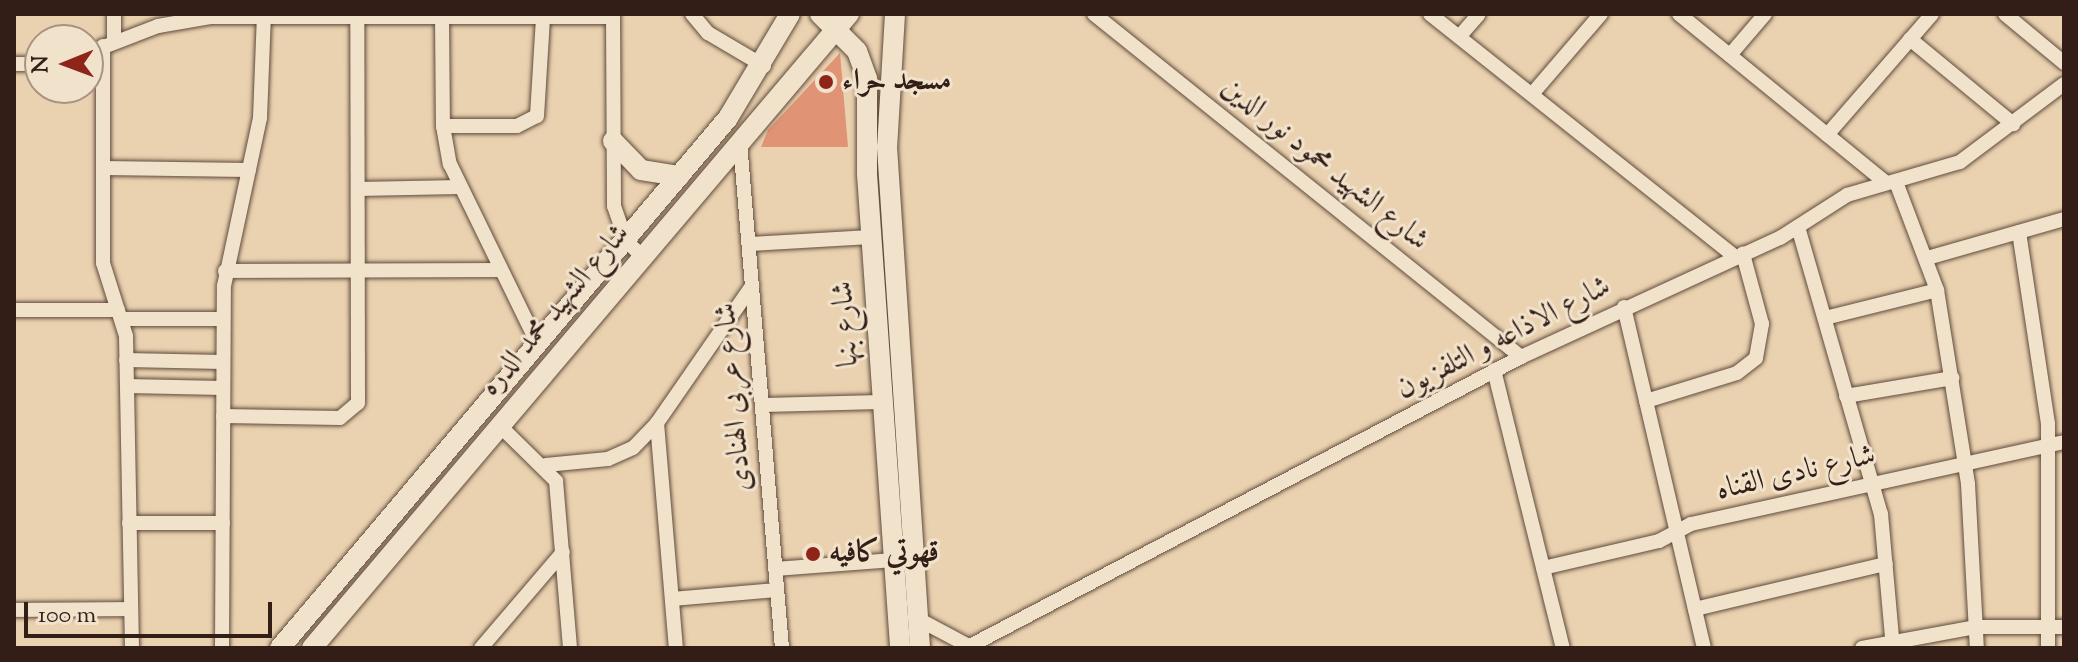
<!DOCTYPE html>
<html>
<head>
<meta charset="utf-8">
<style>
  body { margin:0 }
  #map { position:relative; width:2078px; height:662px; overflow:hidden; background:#ead2b0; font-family:"Sorts Mill Goudy",Amiri,serif }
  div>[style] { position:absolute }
  .building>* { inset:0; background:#e19475 }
  .roads { filter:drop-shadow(0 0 2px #604b3c) drop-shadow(0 0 2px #604b3c) }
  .minor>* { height:14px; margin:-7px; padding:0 7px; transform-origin:7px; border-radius:7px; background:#f1e2cc }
  .secondary>* { height:20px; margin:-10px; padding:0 10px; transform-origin:10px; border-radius:10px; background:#f1e2cc }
  .dots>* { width:22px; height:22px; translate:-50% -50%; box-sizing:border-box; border:4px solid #f1e2cc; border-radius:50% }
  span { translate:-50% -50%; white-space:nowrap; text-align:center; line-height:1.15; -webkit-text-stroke:6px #f1e2cc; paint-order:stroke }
  .poi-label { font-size:30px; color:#321e16; font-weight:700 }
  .left { translate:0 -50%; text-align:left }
  .street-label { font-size:30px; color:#321e16 }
  .frame { position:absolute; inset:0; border:16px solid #321e16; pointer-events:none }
  .north { position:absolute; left:24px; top:24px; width:80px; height:80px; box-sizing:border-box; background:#f1e2cc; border:2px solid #a59483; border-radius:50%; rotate:269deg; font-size:22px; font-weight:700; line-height:32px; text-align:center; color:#321e16 }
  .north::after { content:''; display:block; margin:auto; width:28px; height:36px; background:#8f2418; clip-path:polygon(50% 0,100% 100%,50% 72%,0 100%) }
  .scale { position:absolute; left:24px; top:602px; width:248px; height:36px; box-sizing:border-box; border:4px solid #321e16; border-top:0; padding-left:10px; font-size:24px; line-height:28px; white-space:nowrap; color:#321e16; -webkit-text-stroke:6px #f1e2cc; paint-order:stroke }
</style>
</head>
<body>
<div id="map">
  <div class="building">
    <i style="clip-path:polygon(840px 53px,848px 147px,761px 147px,768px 130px)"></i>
  </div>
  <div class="roads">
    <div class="minor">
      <i style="left:114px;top:14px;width:27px;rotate:90deg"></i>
      <i style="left:613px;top:14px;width:192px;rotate:89.7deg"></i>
      <i style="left:614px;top:206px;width:37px;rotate:71deg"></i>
      <i style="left:626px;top:241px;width:22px;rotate:43deg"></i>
      <i style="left:692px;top:14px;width:25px;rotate:50deg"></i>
      <i style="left:708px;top:33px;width:65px;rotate:30.5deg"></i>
      <i style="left:1094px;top:14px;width:548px;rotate:38.77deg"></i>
      <i style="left:1430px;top:14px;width:391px;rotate:38.5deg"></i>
      <i style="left:1679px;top:14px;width:267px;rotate:39.2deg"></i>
      <i style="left:2005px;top:14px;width:77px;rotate:39.7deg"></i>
      <i style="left:442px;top:16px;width:110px;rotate:89.5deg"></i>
      <i style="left:443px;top:126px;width:39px;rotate:80deg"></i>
      <i style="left:450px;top:164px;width:198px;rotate:64deg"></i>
      <i style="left:1459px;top:37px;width:30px;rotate:-49deg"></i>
      <i style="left:1910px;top:39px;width:134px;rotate:39.5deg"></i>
      <i style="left:103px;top:46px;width:217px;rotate:90deg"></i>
      <i style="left:103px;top:263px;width:77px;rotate:72.5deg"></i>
      <i style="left:126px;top:336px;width:312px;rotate:88.9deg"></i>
      <i style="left:88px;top:53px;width:75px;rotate:-21.1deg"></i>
      <i style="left:158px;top:26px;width:53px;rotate:-9.8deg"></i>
      <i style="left:210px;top:17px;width:403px"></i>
      <i style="left:1730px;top:55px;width:54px;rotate:-49.5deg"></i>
      <i style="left:14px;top:64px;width:26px"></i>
      <i style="left:1533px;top:93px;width:104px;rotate:-49.3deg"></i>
      <i style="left:443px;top:126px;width:74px"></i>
      <i style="left:517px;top:126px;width:22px;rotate:-27deg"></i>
      <i style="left:537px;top:116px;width:99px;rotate:-86.5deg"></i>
      <i style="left:1827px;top:135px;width:160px;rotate:-49deg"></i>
      <i style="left:740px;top:142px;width:508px;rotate:85.26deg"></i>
      <i style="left:103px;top:168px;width:146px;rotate:0.8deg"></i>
      <i style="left:1896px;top:182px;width:116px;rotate:69.2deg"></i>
      <i style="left:1937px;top:290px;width:196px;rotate:80.9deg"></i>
      <i style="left:1968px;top:484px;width:164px;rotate:86.9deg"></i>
      <i style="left:358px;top:189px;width:102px;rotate:-1.1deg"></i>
      <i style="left:1798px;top:227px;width:299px;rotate:73.9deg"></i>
      <i style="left:1881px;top:514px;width:135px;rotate:84.9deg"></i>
      <i style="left:2019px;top:232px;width:193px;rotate:81.4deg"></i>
      <i style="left:2048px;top:423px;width:225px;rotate:90deg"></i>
      <i style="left:749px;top:244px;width:123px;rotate:-3.3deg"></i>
      <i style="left:1927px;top:258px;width:142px;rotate:-15.9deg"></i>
      <i style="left:225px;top:271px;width:275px;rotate:-0.2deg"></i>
      <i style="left:1624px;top:307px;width:350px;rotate:76.8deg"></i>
      <i style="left:14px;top:310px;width:104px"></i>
      <i style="left:1825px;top:318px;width:115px;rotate:-14deg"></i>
      <i style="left:123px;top:319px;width:100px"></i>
      <i style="left:126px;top:360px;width:97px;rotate:1.2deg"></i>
      <i style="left:1494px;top:370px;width:286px;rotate:76.1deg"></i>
      <i style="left:127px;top:386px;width:96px;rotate:1.2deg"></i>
      <i style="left:1846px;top:396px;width:108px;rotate:-9.6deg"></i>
      <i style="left:1646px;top:401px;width:95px;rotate:-17.1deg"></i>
      <i style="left:1737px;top:373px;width:24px;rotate:-38deg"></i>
      <i style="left:1756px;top:358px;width:35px;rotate:-80deg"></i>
      <i style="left:1762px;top:324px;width:73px;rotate:-105.2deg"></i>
      <i style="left:762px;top:405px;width:121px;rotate:-1.4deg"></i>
      <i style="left:223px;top:416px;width:117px;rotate:1deg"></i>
      <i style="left:340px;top:418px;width:23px;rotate:-40deg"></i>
      <i style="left:358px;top:403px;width:387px;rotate:-90.1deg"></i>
      <i style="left:657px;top:423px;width:226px;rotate:85.2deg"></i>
      <i style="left:499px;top:425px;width:80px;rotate:44.5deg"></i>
      <i style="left:556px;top:481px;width:168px;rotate:85.2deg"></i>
      <i style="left:546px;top:465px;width:62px;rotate:-5.5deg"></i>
      <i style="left:608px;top:459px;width:27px;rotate:-24deg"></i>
      <i style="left:633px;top:448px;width:35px;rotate:-46deg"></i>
      <i style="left:657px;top:423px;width:167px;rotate:-55.3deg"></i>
      <i style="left:129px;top:523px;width:94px"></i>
      <i style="left:1543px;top:568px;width:119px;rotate:-13.1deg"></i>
      <i style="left:1659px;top:541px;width:36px;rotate:-28deg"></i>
      <i style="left:1691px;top:524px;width:382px;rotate:-12.4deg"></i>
      <i style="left:775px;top:569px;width:119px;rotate:-4.3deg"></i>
      <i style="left:672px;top:599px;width:105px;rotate:-4.9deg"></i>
      <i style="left:1695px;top:609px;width:196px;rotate:-13.3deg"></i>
      <i style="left:14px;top:610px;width:117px;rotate:-0.5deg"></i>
      <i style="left:918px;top:619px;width:55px;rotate:28deg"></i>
      <i style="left:222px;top:648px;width:362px;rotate:-89.7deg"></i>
      <i style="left:224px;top:286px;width:172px;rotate:-77.9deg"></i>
      <i style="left:260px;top:118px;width:103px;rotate:-87.8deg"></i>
      <i style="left:481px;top:648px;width:126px;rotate:-49.5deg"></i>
      <i style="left:966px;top:648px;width:627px;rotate:-27.67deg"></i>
      <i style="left:1521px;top:357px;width:285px;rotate:-24.7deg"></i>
      <i style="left:1780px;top:238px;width:80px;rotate:-32.7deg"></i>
      <i style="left:1847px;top:195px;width:118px;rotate:-16.3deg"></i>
      <i style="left:1960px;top:162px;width:130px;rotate:-36.9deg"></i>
      <i style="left:1862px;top:648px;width:115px;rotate:-10.5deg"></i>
      <i style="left:1975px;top:627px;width:89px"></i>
    </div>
    <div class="secondary">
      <i style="left:820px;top:14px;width:52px;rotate:45deg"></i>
      <i style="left:857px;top:51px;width:30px;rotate:70deg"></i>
      <i style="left:867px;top:79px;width:95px;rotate:90deg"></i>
      <i style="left:867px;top:174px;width:475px;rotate:86deg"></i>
      <i style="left:895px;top:14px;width:133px;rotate:93.4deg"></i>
      <i style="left:887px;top:147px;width:502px;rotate:86.23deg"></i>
      <i style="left:613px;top:141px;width:40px;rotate:46deg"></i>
      <i style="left:641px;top:170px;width:39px;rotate:9deg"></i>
      <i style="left:280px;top:648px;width:694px;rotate:-49.79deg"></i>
      <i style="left:728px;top:118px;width:121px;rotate:-59.2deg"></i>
      <i style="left:312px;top:648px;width:831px;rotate:-49.74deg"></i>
    </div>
  </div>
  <div class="dots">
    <i style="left:826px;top:82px;background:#8f2418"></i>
    <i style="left:813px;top:554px;background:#8f2418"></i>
  </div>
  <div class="poi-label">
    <span class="left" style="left:842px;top:82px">مسجد حراء</span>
    <span class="left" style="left:829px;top:554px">قهوتي كافيه</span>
  </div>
  <div class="street-label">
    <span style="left:1324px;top:165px;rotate:39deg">شارع الشهيد محمود نور الدين</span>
    <span style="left:556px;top:311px;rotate:-50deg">شارع الشهيد محمد الدره</span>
    <span style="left:847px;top:324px;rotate:-94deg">شارع بنها</span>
    <span style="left:1504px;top:339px;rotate:-27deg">شارع الاذاعه و التلفزيون</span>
    <span style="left:735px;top:397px;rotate:-95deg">شارع عربى الهنادى</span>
    <span style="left:1796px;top:474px;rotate:-13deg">شارع نادى القناه</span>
  </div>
  <div class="frame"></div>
  <div class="north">N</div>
  <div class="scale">100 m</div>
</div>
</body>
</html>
